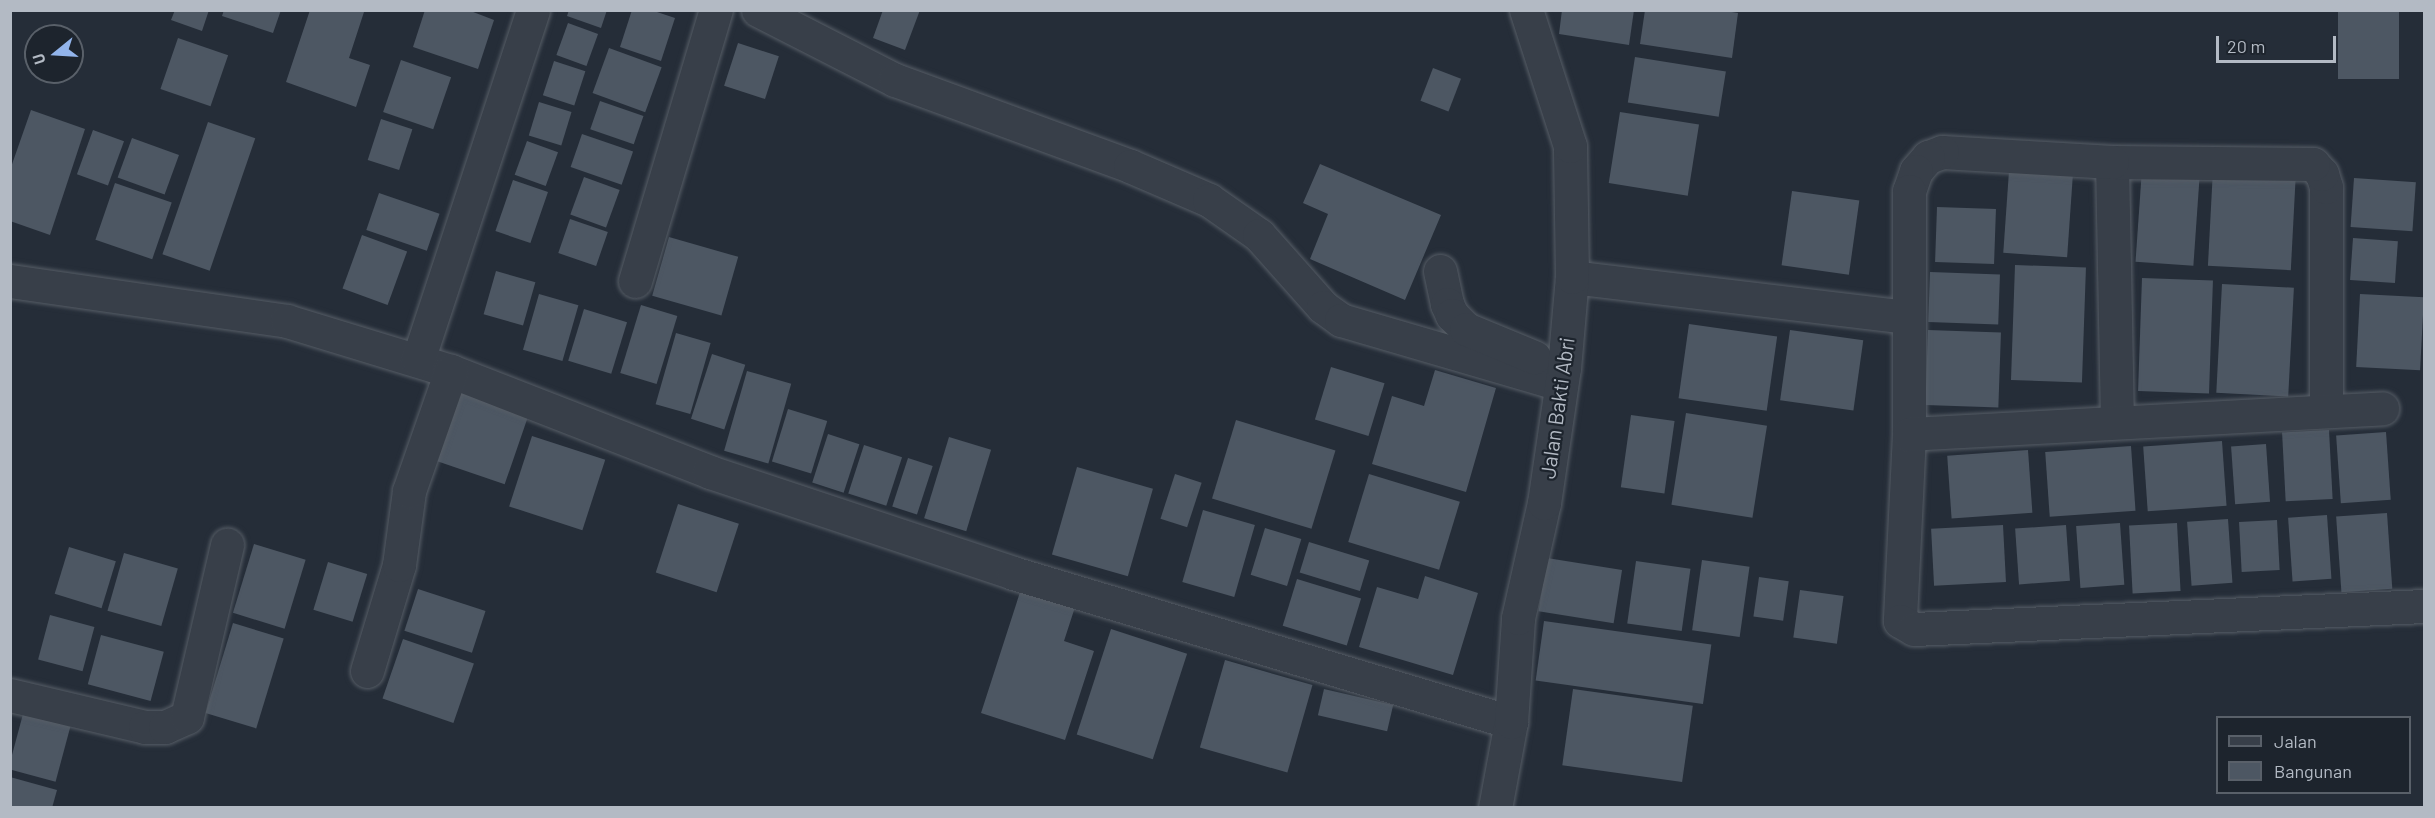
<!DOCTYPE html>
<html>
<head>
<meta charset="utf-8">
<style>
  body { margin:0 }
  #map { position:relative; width:2435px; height:818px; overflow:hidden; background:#252d38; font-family:Barlow,sans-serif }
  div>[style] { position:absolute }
  .building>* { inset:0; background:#4d5763; transform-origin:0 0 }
  .roads { filter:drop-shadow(0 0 2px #565d66) drop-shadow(0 0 2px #565d66) }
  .minor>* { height:33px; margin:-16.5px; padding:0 16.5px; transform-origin:16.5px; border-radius:16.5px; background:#383f49 }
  span { translate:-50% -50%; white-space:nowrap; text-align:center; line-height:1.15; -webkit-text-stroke:4.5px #1d242d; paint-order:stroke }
  .street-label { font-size:21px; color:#b3bac4 }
  .frame { position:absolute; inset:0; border:12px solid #b3bac4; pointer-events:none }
  .legend { position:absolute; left:2216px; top:716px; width:195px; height:78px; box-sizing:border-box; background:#1d242d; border:2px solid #596069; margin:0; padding:8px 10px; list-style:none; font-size:18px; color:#b3bac4 }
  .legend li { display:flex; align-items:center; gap:12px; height:30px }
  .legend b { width:30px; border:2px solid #596069 }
  .north { position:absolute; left:24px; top:24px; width:60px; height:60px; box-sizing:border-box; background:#1d242d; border:2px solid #596069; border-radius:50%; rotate:252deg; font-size:16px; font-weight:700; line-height:24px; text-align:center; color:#b3bac4 }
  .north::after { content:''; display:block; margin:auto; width:21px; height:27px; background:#92b4eb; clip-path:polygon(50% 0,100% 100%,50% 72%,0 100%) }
  .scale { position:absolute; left:2216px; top:36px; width:120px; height:27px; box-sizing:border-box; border:3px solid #b3bac4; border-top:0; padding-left:8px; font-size:18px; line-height:21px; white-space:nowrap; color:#b3bac4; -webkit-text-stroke:4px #1d242d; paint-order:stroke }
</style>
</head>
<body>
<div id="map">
  <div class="building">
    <i style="clip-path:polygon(175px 10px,209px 10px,202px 31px,171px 20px)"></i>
    <i style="clip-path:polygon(224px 10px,281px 10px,273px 33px,222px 16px)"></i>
    <i style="clip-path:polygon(310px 10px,364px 12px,349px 58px,370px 65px,356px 107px,286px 82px)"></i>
    <i style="clip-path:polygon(425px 10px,468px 10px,494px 20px,478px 69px,413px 47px)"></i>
    <i style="clip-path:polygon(569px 10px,607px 10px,601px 28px,567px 16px)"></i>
    <i style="clip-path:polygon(632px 10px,651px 10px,675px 18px,661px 61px,620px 47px)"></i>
    <i style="clip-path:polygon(883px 10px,920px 10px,905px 50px,873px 38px)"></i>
    <i style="clip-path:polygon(1562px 10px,1634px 10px,1629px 45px,1559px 34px)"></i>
    <i style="clip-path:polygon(1645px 10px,1719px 10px,1738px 13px,1732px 58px,1640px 44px)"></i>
    <i style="left:2338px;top:10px;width:61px;height:69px"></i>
    <i style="left:568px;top:23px;width:32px;height:34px;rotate:20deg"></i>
    <i style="left:178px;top:38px;width:53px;height:54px;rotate:19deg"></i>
    <i style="left:738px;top:43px;width:43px;height:45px;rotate:18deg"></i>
    <i style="left:609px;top:48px;width:56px;height:48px;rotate:20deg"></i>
    <i style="left:1635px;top:57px;width:92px;height:46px;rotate:9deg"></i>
    <i style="left:401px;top:60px;width:53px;height:55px;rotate:19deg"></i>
    <i style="left:554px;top:61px;width:33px;height:36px;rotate:18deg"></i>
    <i style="left:1433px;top:68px;width:30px;height:35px;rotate:21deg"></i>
    <i style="left:600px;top:101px;width:46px;height:30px;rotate:19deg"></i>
    <i style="left:539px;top:102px;width:34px;height:35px;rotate:17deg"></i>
    <i style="clip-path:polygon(31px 110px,85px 129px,50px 235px,10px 221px,10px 170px)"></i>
    <i style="left:1620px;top:112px;width:80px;height:72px;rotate:9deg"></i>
    <i style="left:381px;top:119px;width:33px;height:43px;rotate:18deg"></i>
    <i style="left:208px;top:122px;width:50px;height:140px;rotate:19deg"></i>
    <i style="left:93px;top:130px;width:33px;height:47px;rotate:20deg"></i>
    <i style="left:582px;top:134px;width:54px;height:35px;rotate:19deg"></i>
    <i style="left:132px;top:138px;width:50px;height:42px;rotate:20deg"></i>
    <i style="left:527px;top:141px;width:33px;height:36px;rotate:20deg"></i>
    <i style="clip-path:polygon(1320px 164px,1441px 215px,1405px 300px,1310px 259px,1328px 214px,1303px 203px)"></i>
    <i style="left:2142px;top:169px;width:58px;height:93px;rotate:4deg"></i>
    <i style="left:2213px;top:169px;width:83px;height:97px;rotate:3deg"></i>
    <i style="left:2009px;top:171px;width:64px;height:82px;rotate:4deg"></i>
    <i style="left:584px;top:177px;width:38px;height:40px;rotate:20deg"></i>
    <i style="left:2354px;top:178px;width:62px;height:49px;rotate:4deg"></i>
    <i style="left:513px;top:180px;width:37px;height:54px;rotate:19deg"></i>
    <i style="left:115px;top:183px;width:60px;height:60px;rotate:19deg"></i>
    <i style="left:1792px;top:191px;width:68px;height:75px;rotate:8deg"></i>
    <i style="left:379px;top:193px;width:64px;height:39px;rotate:19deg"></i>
    <i style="left:1937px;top:207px;width:59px;height:55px;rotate:2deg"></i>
    <i style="left:570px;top:219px;width:40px;height:36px;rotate:19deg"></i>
    <i style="left:362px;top:235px;width:48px;height:57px;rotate:20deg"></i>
    <i style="left:669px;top:237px;width:72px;height:61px;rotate:16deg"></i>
    <i style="left:2353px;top:238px;width:45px;height:42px;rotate:4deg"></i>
    <i style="left:2015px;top:265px;width:71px;height:115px;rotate:2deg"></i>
    <i style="left:496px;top:271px;width:41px;height:45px;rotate:16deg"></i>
    <i style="left:1930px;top:272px;width:70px;height:50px;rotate:2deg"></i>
    <i style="left:2142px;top:278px;width:71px;height:113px;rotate:2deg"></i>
    <i style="left:2222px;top:284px;width:72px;height:109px;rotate:3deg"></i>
    <i style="left:539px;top:294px;width:41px;height:58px;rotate:16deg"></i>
    <i style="left:2360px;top:294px;width:64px;height:73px;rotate:3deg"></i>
    <i style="left:641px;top:305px;width:38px;height:71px;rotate:17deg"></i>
    <i style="left:584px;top:309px;width:45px;height:54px;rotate:17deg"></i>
    <i style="left:1689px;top:324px;width:89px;height:75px;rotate:8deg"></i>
    <i style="left:1790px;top:330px;width:74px;height:71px;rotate:8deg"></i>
    <i style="left:1928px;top:330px;width:73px;height:75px;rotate:2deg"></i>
    <i style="left:676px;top:333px;width:36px;height:74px;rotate:16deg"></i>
    <i style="left:712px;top:354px;width:35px;height:68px;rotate:18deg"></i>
    <i style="left:1331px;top:367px;width:56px;height:55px;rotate:17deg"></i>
    <i style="clip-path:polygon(1435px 370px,1496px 388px,1466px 492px,1372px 464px,1392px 396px,1424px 406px)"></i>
    <i style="left:747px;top:371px;width:46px;height:83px;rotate:16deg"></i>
    <i style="left:461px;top:390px;width:72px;height:75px;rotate:19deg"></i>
    <i style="left:788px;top:409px;width:41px;height:55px;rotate:17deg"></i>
    <i style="left:1686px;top:413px;width:82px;height:93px;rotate:9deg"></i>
    <i style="left:1631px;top:415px;width:44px;height:73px;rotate:8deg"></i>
    <i style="left:1236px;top:420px;width:104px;height:82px;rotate:17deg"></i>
    <i style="left:2329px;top:430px;width:69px;height:47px;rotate:87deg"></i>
    <i style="left:2386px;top:432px;width:68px;height:50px;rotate:86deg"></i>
    <i style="left:828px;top:434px;width:33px;height:51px;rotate:18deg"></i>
    <i style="left:532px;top:436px;width:77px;height:74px;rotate:18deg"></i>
    <i style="left:949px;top:437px;width:44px;height:85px;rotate:17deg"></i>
    <i style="left:2222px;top:441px;width:65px;height:79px;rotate:86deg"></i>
    <i style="left:2266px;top:444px;width:58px;height:35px;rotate:86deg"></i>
    <i style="left:864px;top:445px;width:40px;height:51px;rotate:18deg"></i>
    <i style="left:2131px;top:446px;width:65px;height:86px;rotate:86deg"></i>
    <i style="left:2028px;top:450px;width:63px;height:81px;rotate:86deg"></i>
    <i style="left:908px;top:458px;width:26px;height:51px;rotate:18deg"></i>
    <i style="left:1077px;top:467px;width:79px;height:91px;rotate:16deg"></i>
    <i style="left:1175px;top:474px;width:28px;height:47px;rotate:18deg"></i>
    <i style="left:1369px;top:474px;width:95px;height:71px;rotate:17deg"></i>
    <i style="left:678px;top:504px;width:64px;height:72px;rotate:18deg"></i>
    <i style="left:1203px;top:510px;width:54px;height:75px;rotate:16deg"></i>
    <i style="left:2387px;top:513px;width:76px;height:51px;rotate:86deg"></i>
    <i style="left:2327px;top:515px;width:64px;height:39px;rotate:86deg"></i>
    <i style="left:2228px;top:519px;width:64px;height:41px;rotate:86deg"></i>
    <i style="left:2277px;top:520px;width:50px;height:38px;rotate:87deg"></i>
    <i style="left:2120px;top:523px;width:62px;height:44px;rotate:86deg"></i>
    <i style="left:2177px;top:523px;width:68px;height:48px;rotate:87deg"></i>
    <i style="left:2003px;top:525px;width:57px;height:72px;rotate:87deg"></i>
    <i style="left:2066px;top:525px;width:56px;height:51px;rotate:86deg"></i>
    <i style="left:1265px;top:528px;width:38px;height:49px;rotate:17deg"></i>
    <i style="left:1309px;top:542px;width:63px;height:32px;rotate:17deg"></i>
    <i style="left:254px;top:544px;width:54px;height:72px;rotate:17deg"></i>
    <i style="left:69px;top:547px;width:49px;height:49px;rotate:17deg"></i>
    <i style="left:124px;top:553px;width:56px;height:60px;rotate:16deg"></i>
    <i style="left:1547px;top:558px;width:76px;height:54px;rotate:9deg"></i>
    <i style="left:1702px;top:560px;width:48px;height:71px;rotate:8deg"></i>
    <i style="left:1636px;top:561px;width:55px;height:63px;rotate:8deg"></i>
    <i style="left:328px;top:562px;width:41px;height:50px;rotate:17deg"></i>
    <i style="clip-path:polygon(1425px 576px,1478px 593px,1453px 675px,1359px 647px,1377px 587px,1418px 599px)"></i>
    <i style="left:1759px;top:577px;width:30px;height:40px;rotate:8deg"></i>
    <i style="left:1297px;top:579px;width:67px;height:49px;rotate:17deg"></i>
    <i style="clip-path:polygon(1022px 586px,1076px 604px,1064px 641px,1094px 651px,1065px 740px,981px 713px)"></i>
    <i style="left:418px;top:589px;width:71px;height:44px;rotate:18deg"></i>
    <i style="left:1800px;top:590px;width:44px;height:48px;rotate:8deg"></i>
    <i style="left:50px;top:615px;width:46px;height:46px;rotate:15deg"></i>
    <i style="left:1544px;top:621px;width:169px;height:60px;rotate:8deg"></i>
    <i style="left:233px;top:623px;width:53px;height:94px;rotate:17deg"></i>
    <i style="left:1111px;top:629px;width:80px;height:111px;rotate:18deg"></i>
    <i style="left:101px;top:635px;width:65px;height:51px;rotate:15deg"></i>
    <i style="left:403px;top:639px;width:75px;height:63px;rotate:19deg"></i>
    <i style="left:1225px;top:660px;width:91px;height:91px;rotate:16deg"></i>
    <i style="left:1324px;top:689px;width:71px;height:27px;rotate:13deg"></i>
    <i style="left:1573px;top:689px;width:121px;height:77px;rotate:8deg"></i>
    <i style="left:23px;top:714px;width:49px;height:57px;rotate:15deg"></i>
    <i style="clip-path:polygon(10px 777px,57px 790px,52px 808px,10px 808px)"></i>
  </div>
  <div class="roads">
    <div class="minor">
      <i style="left:758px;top:10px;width:154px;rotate:27.1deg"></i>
      <i style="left:895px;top:80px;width:250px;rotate:20.1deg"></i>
      <i style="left:1130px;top:166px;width:86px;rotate:23.3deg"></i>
      <i style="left:1209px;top:200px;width:61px;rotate:35deg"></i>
      <i style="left:1259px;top:235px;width:96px;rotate:48.4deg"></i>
      <i style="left:1323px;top:307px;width:22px;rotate:36deg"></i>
      <i style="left:1341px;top:320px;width:228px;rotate:16.3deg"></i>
      <i style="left:2112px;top:162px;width:259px;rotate:88.9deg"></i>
      <i style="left:1440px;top:271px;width:34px;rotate:78deg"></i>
      <i style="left:1447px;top:304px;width:12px;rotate:66deg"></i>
      <i style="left:1452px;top:315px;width:20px;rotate:45deg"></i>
      <i style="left:1466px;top:329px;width:74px;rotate:22.4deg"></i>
      <i style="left:1572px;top:277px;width:339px;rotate:6.8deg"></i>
      <i style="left:10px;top:281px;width:280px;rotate:8.2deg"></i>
      <i style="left:287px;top:321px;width:171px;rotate:17deg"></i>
      <i style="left:451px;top:371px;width:278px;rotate:21.3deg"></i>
      <i style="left:710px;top:472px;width:319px;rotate:18.4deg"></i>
      <i style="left:1013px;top:573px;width:520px;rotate:16.66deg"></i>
      <i style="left:635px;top:281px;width:283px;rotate:-73.4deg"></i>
      <i style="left:418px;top:360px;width:368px;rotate:-71.8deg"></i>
      <i style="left:2326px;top:409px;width:222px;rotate:-90deg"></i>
      <i style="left:2326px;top:187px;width:14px;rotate:-107deg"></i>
      <i style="left:2322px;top:174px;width:13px;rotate:-132deg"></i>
      <i style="left:2313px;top:164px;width:201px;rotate:-179.4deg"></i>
      <i style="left:2112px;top:162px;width:170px;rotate:-176.6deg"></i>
      <i style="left:1942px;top:152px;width:15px;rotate:160deg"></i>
      <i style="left:1928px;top:157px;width:18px;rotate:131deg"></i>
      <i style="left:1916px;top:171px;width:21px;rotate:109deg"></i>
      <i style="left:1909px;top:191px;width:243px;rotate:90deg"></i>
      <i style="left:1909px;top:434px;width:187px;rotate:92.8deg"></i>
      <i style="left:1900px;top:621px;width:16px;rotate:30deg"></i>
      <i style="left:1914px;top:629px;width:511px;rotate:-2.58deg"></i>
      <i style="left:1909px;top:434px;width:474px;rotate:-3.1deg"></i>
      <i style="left:367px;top:671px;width:111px;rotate:-73.2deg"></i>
      <i style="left:399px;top:565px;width:75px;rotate:-82.3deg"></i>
      <i style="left:409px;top:491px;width:127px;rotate:-70.7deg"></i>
      <i style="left:10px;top:695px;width:139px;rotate:13.3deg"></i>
      <i style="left:145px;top:727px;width:20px"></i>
      <i style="left:165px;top:727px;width:24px;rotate:-24deg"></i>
      <i style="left:187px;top:717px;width:177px;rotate:-76.9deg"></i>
      <i style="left:1495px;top:808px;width:87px;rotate:-79.5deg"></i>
      <i style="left:1511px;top:722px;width:104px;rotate:-86.1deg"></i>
      <i style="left:1518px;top:618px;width:118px;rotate:-77.3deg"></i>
      <i style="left:1544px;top:503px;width:136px;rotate:-81.6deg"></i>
      <i style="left:1564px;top:368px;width:91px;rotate:-85deg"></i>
      <i style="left:1572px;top:277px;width:131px;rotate:-90.9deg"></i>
      <i style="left:1570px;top:146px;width:143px;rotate:-107.9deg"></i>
    </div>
  </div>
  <div class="street-label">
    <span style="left:1557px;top:408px;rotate:-82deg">Jalan Bakti Abri</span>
  </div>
  <div class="frame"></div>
  <ul class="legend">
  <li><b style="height:8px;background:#383f49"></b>Jalan</li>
  <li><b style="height:16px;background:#4d5763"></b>Bangunan</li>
  </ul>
  <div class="north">U</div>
  <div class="scale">20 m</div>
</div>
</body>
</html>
